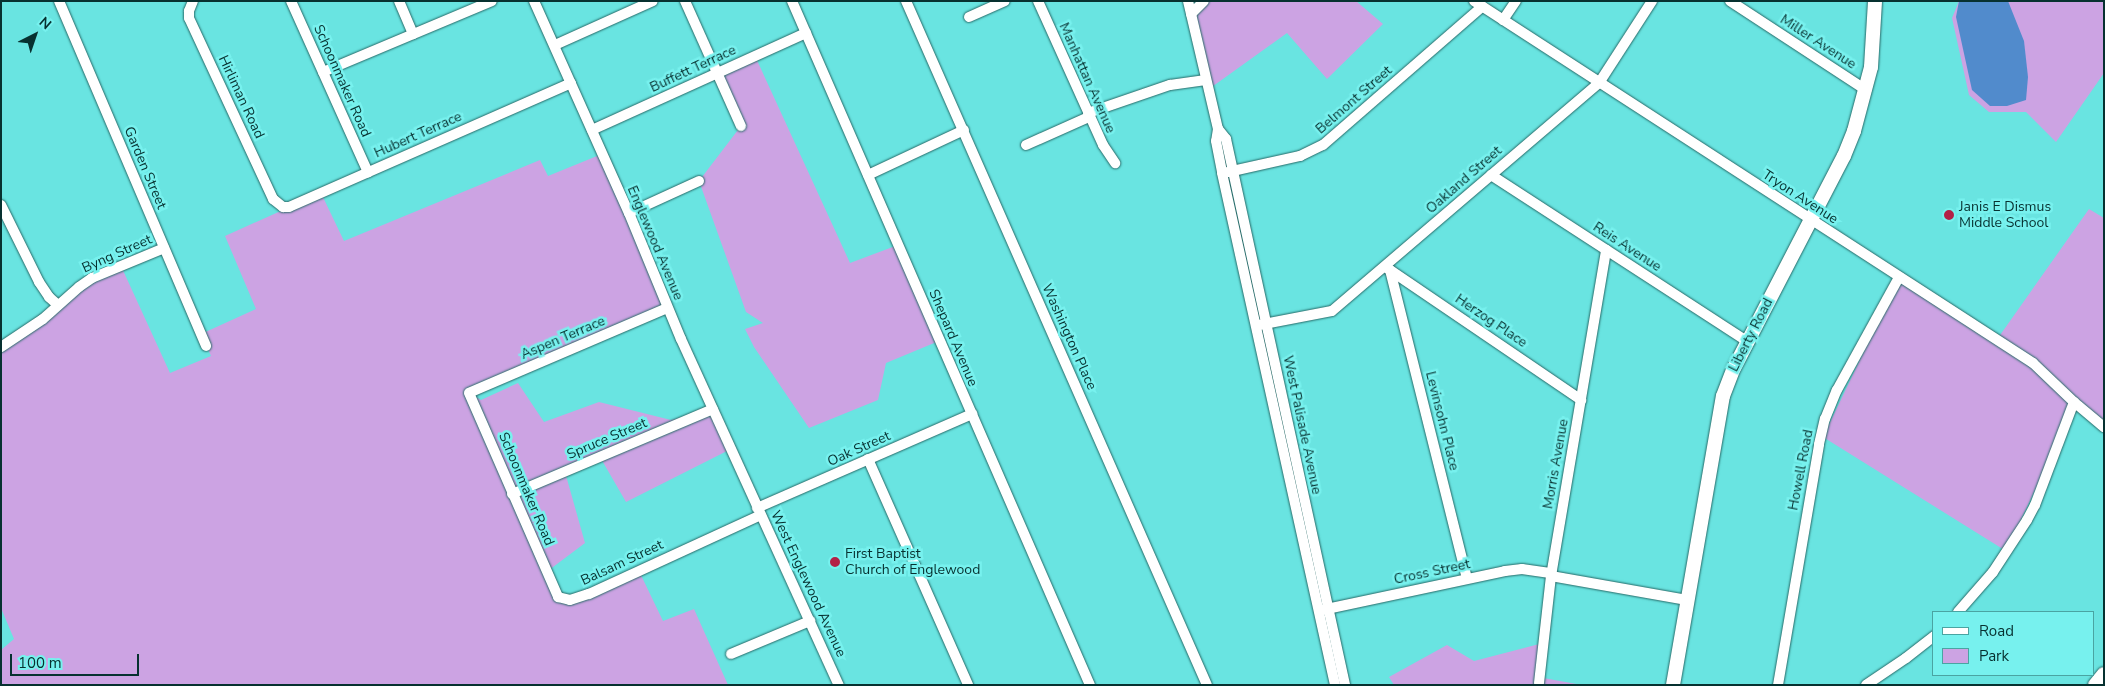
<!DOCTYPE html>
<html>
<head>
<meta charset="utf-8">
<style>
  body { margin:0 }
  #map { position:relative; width:2105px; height:686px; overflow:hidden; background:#69e4e1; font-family:"Nunito Sans",sans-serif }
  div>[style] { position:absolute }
  .green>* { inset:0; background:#cca3e3 }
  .water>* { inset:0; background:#518bcc }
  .roads { filter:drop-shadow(0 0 1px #276967) drop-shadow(0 0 1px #276967) }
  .minor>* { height:10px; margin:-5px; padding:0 5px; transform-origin:5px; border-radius:5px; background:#fff }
  .secondary>* { height:14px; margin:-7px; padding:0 7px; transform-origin:7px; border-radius:7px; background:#fff }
  .dots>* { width:14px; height:14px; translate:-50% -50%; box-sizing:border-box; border:2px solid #77f1ee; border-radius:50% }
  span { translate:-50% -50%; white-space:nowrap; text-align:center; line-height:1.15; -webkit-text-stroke:5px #77f1ee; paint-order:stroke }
  .street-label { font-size:14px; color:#073130 }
  .poi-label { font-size:14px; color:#073130 }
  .left { translate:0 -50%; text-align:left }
  .frame { position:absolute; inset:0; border:2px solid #073130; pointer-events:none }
  .legend { position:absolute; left:1932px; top:611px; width:162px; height:65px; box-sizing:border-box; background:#77f1ee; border:1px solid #4aa4a2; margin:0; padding:6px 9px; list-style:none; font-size:15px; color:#073130 }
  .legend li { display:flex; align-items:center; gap:10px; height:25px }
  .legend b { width:25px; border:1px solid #4aa4a2 }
  .north { position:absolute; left:10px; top:10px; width:50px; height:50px; -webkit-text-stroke:4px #77f1ee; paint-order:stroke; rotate:41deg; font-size:14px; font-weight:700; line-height:20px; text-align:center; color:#073130 }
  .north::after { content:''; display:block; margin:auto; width:18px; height:22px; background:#073130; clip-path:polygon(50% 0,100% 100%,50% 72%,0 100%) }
  .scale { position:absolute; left:10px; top:654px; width:129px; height:22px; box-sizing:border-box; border:2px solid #073130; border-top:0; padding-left:6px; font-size:15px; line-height:18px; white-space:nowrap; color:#073130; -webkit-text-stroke:4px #77f1ee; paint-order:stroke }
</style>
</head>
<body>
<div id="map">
  <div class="green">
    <i style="clip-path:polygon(1204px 1px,1356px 1px,1383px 24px,1327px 79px,1287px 33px,1209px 89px,1191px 14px)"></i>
    <i style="clip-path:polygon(1959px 1px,2104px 1px,2104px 73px,2056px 142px,2026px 112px,1989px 112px,1969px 95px,1952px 18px)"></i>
    <i style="clip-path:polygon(755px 56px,850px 263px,898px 245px,939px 341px,886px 363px,878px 400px,809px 428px,754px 347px,745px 329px,763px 323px,746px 312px,699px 181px,741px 126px,716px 74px)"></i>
    <i style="clip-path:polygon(602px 154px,667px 308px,470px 393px,481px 400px,518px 383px,544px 422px,599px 402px,671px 420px,713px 409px,731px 449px,626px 502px,600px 457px,565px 472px,585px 543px,545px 573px,565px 600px,639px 571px,663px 621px,694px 609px,728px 685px,1px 685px,1px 650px,14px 639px,1px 608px,1px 347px,79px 287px,121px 266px,170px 373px,211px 356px,201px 334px,256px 309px,225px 236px,321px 193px,344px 241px,540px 160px,548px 176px)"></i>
    <i style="clip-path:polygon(2089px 209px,2104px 218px,2104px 428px,2075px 406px,2006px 551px,1823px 437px,1900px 276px,1998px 338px)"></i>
    <i style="clip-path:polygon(1543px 643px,1538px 677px,1582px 685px,1394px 685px,1389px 677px,1447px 645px,1474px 661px)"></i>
  </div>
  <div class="water">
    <i style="clip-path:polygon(1959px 1px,2008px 1px,2024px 41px,2028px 77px,2026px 100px,2007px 106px,1990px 106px,1972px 90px,1956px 17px)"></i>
  </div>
  <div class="roads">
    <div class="minor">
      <i style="left:59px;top:1px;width:375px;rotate:66.9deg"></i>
      <i style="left:193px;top:1px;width:11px;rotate:112deg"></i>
      <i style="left:189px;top:11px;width:7px;rotate:90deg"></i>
      <i style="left:189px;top:18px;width:200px;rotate:65.1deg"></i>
      <i style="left:273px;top:199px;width:13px;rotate:39deg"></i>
      <i style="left:283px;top:207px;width:6px"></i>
      <i style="left:289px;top:207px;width:308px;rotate:-23.7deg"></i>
      <i style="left:291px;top:1px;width:188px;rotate:65.8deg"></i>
      <i style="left:399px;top:1px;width:36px;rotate:67deg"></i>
      <i style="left:534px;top:1px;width:232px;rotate:65.9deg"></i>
      <i style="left:629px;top:213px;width:136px;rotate:67.6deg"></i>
      <i style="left:681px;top:339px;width:380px;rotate:65.5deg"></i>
      <i style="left:685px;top:1px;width:137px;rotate:65.9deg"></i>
      <i style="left:792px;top:1px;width:746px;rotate:66.46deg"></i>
      <i style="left:906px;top:1px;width:747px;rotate:66.25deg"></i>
      <i style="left:1038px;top:1px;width:158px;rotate:65.7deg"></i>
      <i style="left:1103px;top:145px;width:22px;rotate:56deg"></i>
      <i style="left:1188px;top:1px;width:131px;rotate:76.8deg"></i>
      <i style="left:1218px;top:129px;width:12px;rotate:99deg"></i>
      <i style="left:1216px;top:141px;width:33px;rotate:79deg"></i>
      <i style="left:1222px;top:173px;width:524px;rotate:77.55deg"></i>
      <i style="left:1474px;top:1px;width:666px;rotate:32.93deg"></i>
      <i style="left:2033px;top:363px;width:57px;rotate:43.6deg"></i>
      <i style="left:2074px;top:402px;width:39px;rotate:40deg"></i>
      <i style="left:1730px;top:1px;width:163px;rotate:33.2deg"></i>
      <i style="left:1191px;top:14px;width:18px;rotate:-45deg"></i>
      <i style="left:969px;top:17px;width:39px;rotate:-24deg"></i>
      <i style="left:1503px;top:20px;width:23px;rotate:-56deg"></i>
      <i style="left:555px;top:45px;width:107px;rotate:-24.2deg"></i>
      <i style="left:323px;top:72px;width:183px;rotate:-22.8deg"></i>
      <i style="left:1088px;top:113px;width:87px;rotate:-18.9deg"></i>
      <i style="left:1170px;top:85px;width:36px;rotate:-8deg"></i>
      <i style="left:1218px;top:129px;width:13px;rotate:51deg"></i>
      <i style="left:1226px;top:139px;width:559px;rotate:77.7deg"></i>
      <i style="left:592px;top:130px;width:235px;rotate:-24.4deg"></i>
      <i style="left:1026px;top:145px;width:69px;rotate:-24deg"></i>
      <i style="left:1228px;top:172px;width:74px;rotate:-12.5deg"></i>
      <i style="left:1300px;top:156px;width:25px;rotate:-26deg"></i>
      <i style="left:1323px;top:145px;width:211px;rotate:-41deg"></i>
      <i style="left:868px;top:175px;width:106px;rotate:-25.1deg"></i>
      <i style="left:1491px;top:175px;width:306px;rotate:33deg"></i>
      <i style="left:1px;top:205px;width:86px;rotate:63.7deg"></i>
      <i style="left:39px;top:282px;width:18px;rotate:56deg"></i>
      <i style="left:49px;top:297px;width:12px;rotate:42deg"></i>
      <i style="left:629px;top:213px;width:77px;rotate:-24.6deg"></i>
      <i style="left:1387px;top:268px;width:235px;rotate:34.2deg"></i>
      <i style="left:1390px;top:270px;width:317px;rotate:76deg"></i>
      <i style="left:667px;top:308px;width:215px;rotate:156.8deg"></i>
      <i style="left:469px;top:393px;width:223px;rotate:66.4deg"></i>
      <i style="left:558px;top:597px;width:12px;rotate:14deg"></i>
      <i style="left:570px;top:600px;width:20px;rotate:-18deg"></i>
      <i style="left:589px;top:594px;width:189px;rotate:-24.7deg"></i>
      <i style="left:1259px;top:325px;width:74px;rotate:-10.9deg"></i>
      <i style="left:1332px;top:311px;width:351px;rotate:-40.5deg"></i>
      <i style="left:1599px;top:83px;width:98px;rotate:-57.1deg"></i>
      <i style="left:1px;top:347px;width:50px;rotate:-33.7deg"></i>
      <i style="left:43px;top:319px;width:48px;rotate:-41.6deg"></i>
      <i style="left:79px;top:287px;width:16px;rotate:-35deg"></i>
      <i style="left:92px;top:278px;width:78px;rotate:-22.6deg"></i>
      <i style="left:868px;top:459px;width:247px;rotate:66.1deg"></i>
      <i style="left:512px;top:494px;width:218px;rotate:-22.9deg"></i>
      <i style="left:757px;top:508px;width:235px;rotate:-23.6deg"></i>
      <i style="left:1551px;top:576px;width:138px;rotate:10deg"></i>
      <i style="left:1322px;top:610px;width:187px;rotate:-12deg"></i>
      <i style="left:1505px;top:571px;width:17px;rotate:-7deg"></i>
      <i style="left:1522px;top:569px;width:30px;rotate:8deg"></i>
      <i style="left:1958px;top:612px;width:53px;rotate:-48.8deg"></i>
      <i style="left:1993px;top:572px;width:62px;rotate:-56.8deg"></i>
      <i style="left:2027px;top:520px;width:17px;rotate:-62deg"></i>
      <i style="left:2035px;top:505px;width:110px;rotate:-69.3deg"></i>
      <i style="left:731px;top:654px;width:86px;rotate:-22.7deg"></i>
      <i style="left:1539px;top:683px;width:108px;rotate:-83.6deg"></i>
      <i style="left:1551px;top:576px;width:331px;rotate:-80.4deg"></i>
      <i style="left:1778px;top:685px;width:244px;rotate:-80.3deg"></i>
      <i style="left:1819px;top:444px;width:26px;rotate:-77deg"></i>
      <i style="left:1825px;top:419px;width:31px;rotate:-68deg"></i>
      <i style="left:1837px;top:390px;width:129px;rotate:-61.2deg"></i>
      <i style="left:1866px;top:685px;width:48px;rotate:-34deg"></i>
      <i style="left:1906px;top:658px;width:36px;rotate:-38deg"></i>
    </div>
    <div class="secondary">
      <i style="left:1673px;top:685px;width:293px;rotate:-80.2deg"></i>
      <i style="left:1723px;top:396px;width:30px;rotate:-69deg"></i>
      <i style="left:1734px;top:368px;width:239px;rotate:-62.6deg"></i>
      <i style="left:1844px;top:156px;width:27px;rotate:-68deg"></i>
      <i style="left:1854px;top:131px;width:66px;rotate:-75.1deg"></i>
      <i style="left:1871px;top:67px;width:66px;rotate:-86.5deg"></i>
      <i style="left:2095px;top:685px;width:14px;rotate:-51deg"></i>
    </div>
  </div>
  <div class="dots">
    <i style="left:1949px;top:215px;background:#b32146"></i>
    <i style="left:835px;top:562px;background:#b32146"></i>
  </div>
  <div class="street-label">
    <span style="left:1818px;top:42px;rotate:33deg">Miller Avenue</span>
    <span style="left:693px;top:69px;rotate:-25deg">Buffett Terrace</span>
    <span style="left:1087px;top:78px;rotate:66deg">Manhattan Avenue</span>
    <span style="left:342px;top:81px;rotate:66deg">Schoonmaker Road</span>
    <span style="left:241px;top:97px;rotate:65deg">Hirliman Road</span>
    <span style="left:1354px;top:100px;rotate:-41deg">Belmont Street</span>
    <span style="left:418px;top:135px;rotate:-24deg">Hubert Terrace</span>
    <span style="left:145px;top:168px;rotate:67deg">Garden Street</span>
    <span style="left:1464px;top:180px;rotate:-41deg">Oakland Street</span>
    <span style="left:1800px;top:197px;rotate:33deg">Tryon Avenue</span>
    <span style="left:655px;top:243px;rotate:67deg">Englewood Avenue</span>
    <span style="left:1627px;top:247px;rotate:33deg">Reis Avenue</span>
    <span style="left:117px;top:254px;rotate:-24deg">Byng Street</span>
    <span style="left:1491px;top:321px;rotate:34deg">Herzog Place</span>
    <span style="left:1751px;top:335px;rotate:-63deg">Liberty Road</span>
    <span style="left:1069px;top:337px;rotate:66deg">Washington Place</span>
    <span style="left:563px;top:338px;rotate:-23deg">Aspen Terrace</span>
    <span style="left:953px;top:338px;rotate:67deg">Shepard Avenue</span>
    <span style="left:1442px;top:421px;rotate:76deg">Levinsohn Place</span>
    <span style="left:1302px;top:425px;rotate:78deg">West Palisade Avenue</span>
    <span style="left:607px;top:439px;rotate:-23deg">Spruce Street</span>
    <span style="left:859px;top:449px;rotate:-24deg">Oak Street</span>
    <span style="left:1556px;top:464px;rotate:-80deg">Morris Avenue</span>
    <span style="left:1801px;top:470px;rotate:-79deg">Howell Road</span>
    <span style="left:526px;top:489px;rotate:67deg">Schoonmaker Road</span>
    <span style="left:622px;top:563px;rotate:-25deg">Balsam Street</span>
    <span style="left:1432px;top:572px;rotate:-12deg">Cross Street</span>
    <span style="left:808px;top:584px;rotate:65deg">West Englewood Avenue</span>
  </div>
  <div class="poi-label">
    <span class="left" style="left:1959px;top:215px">Janis E Dismus<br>Middle School</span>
    <span class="left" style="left:845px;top:562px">First Baptist<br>Church of Englewood</span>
  </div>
  <div class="frame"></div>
  <ul class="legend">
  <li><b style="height:6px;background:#fff"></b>Road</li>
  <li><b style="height:14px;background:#cca3e3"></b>Park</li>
  </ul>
  <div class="north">N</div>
  <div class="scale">100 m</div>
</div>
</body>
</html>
